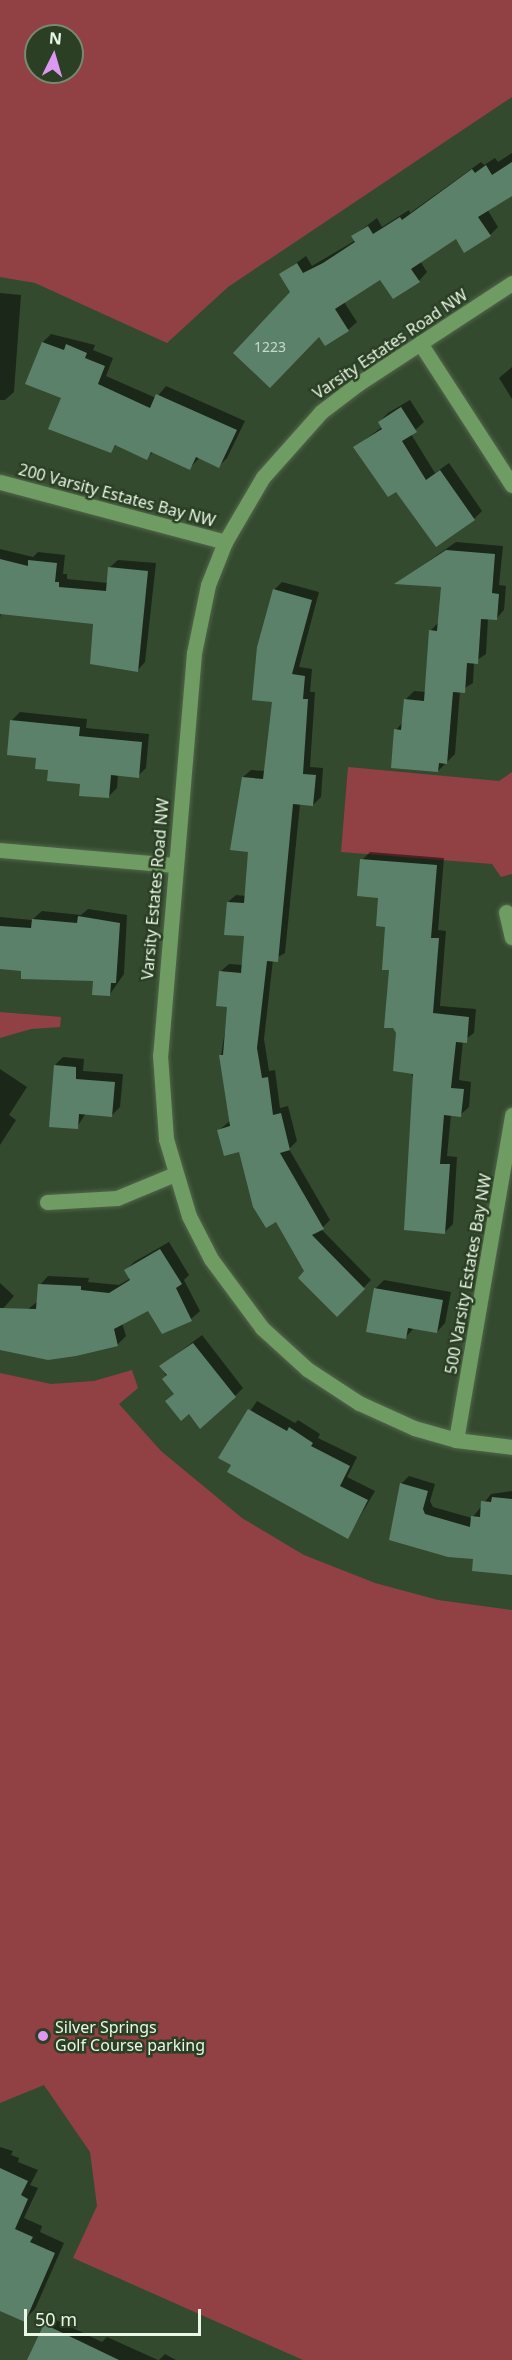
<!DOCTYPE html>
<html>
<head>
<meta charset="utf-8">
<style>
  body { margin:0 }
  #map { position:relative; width:512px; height:2360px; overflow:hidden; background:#344a2e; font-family:"Noto Sans",sans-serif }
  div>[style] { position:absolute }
  .green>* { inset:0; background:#914044 }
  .shadow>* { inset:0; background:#0007 }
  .building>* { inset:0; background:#5c816b }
  .roads { filter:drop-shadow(0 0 2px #51664b) drop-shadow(0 0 2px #51664b) }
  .minor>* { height:15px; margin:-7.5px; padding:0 7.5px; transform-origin:7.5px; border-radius:7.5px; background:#6f9c62 }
  .dots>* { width:16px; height:16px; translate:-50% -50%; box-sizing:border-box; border:3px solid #2a3f24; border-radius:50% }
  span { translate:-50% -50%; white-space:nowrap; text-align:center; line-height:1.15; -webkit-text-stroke:5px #2a3f24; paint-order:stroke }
  .number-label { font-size:14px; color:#c6dac7 }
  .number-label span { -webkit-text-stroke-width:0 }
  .street-label { font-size:16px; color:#eaf7e6 }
  .poi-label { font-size:16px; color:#eaf7e6 }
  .left { translate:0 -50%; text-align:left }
  .north { position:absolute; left:24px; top:24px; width:60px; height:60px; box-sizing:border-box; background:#2a3f24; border:2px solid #778972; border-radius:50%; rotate:5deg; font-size:16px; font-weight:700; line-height:24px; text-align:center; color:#eaf7e6 }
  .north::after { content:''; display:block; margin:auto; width:21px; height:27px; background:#de98f2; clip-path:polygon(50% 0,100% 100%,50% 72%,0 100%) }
  .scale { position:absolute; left:24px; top:2309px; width:177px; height:27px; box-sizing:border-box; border:3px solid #eaf7e6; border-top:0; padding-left:8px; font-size:18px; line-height:21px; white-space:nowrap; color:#eaf7e6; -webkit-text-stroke:4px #2a3f24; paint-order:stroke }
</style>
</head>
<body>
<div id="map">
  <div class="green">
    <i style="clip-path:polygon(evenodd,0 0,512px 0,512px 97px,228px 287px,167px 343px,35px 283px,0 277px,0 0,36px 36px,72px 36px,72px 72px,36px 72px,36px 36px)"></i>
    <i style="clip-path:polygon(348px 767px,499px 781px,512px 772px,512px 874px,501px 877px,492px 864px,341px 852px)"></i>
    <i style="clip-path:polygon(0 1012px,61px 1017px,60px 1027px,31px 1029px,0 1038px)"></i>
    <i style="clip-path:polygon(132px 1370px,138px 1388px,119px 1404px,161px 1451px,242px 1518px,304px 1555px,375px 1583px,438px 1600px,512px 1610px,512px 2360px,303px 2360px,73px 2258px,97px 2206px,90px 2152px,44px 2085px,0 2103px,0 1373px,51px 1384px,94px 1381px)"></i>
  </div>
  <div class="shadow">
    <i style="clip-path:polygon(512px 153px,512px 194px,487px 209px,498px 227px,490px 235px,456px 237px,420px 261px,427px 272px,419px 281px,381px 278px,344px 302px,357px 322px,348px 330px,292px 292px,281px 274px,306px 256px,312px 266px,356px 240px,353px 236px,377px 218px,382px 227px,409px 210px,410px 213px,481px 162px,484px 165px,495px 158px,498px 162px)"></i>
    <i style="clip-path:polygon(0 293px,21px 295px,14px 392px,5px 400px,0 400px)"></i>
    <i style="clip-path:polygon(51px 334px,95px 345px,93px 350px,113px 358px,106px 376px,156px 398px,166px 386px,245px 421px,227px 458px,219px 466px,200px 457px,190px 468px,154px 451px,147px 458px,117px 444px,111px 451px,62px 397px,43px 342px)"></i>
    <i style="clip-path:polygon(512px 367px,512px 399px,499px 378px)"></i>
    <i style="clip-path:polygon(410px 400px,424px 422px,411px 434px,435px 473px,449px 463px,482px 511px,474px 519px,396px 490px,355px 447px,382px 427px,379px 422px,388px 413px)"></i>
    <i style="clip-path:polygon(456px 542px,503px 546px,499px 585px,506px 586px,504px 610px,496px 619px,488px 618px,486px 654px,474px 662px,473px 683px,460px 691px,455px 754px,438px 771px,396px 730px,403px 722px,405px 700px,414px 691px,426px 692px,430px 631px,439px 622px,442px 586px,397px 583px)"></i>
    <i style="clip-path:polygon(0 549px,33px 557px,38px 552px,65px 555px,63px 574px,67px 574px,67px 579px,108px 583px,109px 568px,118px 560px,156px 563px,145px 662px,137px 671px,95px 623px,1px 613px,0 618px)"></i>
    <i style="clip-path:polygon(282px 582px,319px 592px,299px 667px,312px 669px,310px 692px,315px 692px,310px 767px,323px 768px,321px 797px,313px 805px,300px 804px,285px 953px,273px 960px,264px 1039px,269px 1071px,275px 1070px,280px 1108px,288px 1106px,297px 1141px,289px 1149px,330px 1220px,321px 1229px,371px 1280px,337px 1315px,306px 1272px,240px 1150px,219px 1130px,230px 1121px,221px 1056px,229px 1006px,221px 971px,229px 964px,243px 965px,246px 935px,228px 902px,236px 895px,246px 896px,250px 851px,243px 777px,251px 770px,265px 771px,273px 700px,274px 590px)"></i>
    <i style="clip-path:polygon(20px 712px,87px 719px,86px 728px,149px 734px,146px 768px,138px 776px,118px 774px,117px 788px,108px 797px,50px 768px,11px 721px)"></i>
    <i style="clip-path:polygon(370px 852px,444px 858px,438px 930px,446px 931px,440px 1006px,476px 1009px,474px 1033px,463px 1041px,459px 1080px,471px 1082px,469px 1107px,460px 1115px,451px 1115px,447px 1156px,457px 1157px,453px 1224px,445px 1232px,390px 969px,387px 926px,380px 897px,362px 860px)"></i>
    <i style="clip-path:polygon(88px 909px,127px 915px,124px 974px,110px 994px,94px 979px,22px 978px,23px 970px,0 966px,0 917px,32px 920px,42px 911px,81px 915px)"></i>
    <i style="clip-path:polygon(63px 1057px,84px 1059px,83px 1071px,123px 1074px,120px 1107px,112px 1115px,86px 1113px,77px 1127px,55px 1065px)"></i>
    <i style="clip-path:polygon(0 1069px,27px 1087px,9px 1115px,16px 1120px,0 1145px)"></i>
    <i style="clip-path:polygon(169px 1242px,189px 1275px,184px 1280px,200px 1311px,191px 1319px,163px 1332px,149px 1309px,122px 1323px,126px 1336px,117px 1345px,27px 1310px,38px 1301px,40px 1285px,48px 1276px,89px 1278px,88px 1282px,119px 1285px,131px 1278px,126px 1270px,134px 1262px)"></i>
    <i style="clip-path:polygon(384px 1280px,451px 1292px,445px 1323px,437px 1332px,414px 1328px,405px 1338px,368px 1331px,376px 1288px)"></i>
    <i style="clip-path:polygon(0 1283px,14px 1296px,0 1312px)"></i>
    <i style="clip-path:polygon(202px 1335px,243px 1388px,235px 1396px,175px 1393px,161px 1366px)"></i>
    <i style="clip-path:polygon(257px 1401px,295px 1423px,298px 1420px,320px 1434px,318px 1438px,357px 1457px,347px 1477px,375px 1491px,348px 1537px,220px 1457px)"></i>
    <i style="clip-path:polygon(409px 1476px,435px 1484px,430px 1501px,433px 1507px,472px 1518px,491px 1494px,512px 1491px,512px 1573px,474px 1558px,448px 1555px,401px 1484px)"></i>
    <i style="clip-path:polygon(0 2147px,13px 2151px,11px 2155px,19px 2158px,18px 2162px,38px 2170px,30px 2185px,38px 2188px,24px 2218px,42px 2226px,40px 2232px,64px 2243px,35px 2309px,24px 2320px,0 2309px)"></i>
    <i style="clip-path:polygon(52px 2318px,102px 2342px,107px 2337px,158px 2360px,29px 2360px)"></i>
    <i style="clip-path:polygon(165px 2354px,176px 2360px,159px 2360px)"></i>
  </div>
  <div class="building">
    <i style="clip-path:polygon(512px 162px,512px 196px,478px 217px,491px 236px,464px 253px,456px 239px,411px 269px,420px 282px,393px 299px,380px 280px,335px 309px,349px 331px,325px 346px,319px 337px,270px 388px,233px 353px,290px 292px,279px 274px,297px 263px,303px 273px,323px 263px,355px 242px,351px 236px,368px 226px,373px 234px,400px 217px,402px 220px,472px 169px,475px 173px,486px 165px,492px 175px)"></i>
    <i style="clip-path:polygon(42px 342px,64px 350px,66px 344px,87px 353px,85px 358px,105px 366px,98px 384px,150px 408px,156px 394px,237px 430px,219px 468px,196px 457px,190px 470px,151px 452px,147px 460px,115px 445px,111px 453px,48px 429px,61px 398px,25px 384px)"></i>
    <i style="clip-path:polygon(401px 407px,417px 432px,402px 441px,426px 480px,440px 470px,475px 520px,436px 547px,396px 492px,388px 497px,353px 447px,382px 429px,378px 422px)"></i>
    <i style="clip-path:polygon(446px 550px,495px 554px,492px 593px,499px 594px,497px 620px,481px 619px,478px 664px,467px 663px,465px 693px,453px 692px,447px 764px,439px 763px,438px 772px,391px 768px,394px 729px,401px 730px,404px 699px,424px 701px,429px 630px,437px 631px,441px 587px,394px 584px)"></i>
    <i style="clip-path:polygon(0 559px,28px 566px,28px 560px,57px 563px,55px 582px,59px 582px,59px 587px,106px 591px,108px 567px,148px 571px,138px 672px,90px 664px,93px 624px,0 614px)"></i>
    <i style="clip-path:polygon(273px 589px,312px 600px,292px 674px,305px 676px,303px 699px,308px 699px,303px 774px,316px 775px,313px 806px,293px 804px,278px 962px,267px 961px,257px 1048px,262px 1078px,268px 1077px,273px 1115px,281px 1113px,290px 1150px,280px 1153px,324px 1229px,312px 1235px,365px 1289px,337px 1317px,298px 1278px,304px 1271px,276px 1222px,266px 1228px,253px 1207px,239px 1152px,224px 1156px,217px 1130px,230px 1126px,219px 1055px,223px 1055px,227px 1007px,216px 1006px,219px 971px,241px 973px,244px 936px,224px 935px,227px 902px,244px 903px,248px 852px,230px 850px,242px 777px,263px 779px,272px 702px,252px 700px,257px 647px)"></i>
    <i style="clip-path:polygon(10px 720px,80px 727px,79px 736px,142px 742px,139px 778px,111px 775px,109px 798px,79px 796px,80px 784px,47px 781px,48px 770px,35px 769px,36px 758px,7px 755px)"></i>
    <i style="clip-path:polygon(360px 859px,437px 865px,431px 938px,439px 938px,433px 1013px,469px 1017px,467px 1043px,456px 1042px,451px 1088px,464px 1089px,461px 1117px,444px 1115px,440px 1164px,450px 1164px,445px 1234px,404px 1230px,413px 1074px,393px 1071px,396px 1033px,393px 1028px,384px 1028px,389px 970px,382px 970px,385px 927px,376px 926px,378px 898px,357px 896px)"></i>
    <i style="clip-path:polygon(78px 916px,120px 923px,116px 983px,111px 983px,110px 996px,92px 995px,93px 981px,21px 979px,21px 971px,0 969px,0 926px,31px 928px,32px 919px,77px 923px)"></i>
    <i style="clip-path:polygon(54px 1065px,76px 1067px,76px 1079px,115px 1082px,112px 1117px,79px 1114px,78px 1129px,49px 1127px)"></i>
    <i style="clip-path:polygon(160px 1249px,182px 1284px,176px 1288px,192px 1321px,162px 1334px,148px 1311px,114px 1329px,118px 1346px,76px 1356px,48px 1360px,0 1350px,0 1308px,36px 1309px,38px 1284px,81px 1286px,81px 1290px,109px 1293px,130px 1280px,124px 1270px)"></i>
    <i style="clip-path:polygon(374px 1288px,443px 1300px,437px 1333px,408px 1328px,406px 1339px,366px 1332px)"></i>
    <i style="clip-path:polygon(193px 1343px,236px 1397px,200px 1429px,189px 1414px,181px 1421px,165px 1401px,174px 1394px,162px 1379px,167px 1375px,159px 1366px)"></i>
    <i style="clip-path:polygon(248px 1409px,287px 1431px,289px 1427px,313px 1443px,311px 1446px,350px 1466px,340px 1486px,368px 1500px,348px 1539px,227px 1472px,231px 1465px,218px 1458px)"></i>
    <i style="clip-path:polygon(400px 1483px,428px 1491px,423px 1509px,425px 1514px,470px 1527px,471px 1516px,480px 1517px,481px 1501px,491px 1502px,492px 1497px,512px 1499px,512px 1575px,472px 1571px,473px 1559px,448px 1557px,389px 1540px)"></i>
    <i style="clip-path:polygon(0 2168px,28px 2181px,21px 2195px,28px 2199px,15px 2229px,33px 2237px,30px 2242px,55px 2253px,25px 2322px,0 2311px)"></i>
    <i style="clip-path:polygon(44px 2324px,119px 2360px,27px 2360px)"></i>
  </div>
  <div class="roads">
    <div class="minor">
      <i style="left:512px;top:283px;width:183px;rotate:146.8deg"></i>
      <i style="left:359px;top:383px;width:48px;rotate:142.7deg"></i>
      <i style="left:321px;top:412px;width:87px;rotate:131.7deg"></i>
      <i style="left:263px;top:477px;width:75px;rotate:120.3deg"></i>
      <i style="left:225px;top:542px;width:46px;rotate:111.6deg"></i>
      <i style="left:208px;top:585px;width:69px;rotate:101.6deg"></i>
      <i style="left:194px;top:653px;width:403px;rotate:94.8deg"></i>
      <i style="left:160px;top:1055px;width:84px;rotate:85.9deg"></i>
      <i style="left:166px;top:1139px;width:80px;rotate:73.4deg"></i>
      <i style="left:189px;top:1216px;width:48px;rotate:62.9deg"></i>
      <i style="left:211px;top:1259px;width:86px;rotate:53.5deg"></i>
      <i style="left:262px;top:1328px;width:61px;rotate:42.3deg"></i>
      <i style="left:307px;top:1369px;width:62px;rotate:33.2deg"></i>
      <i style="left:359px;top:1403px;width:60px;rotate:24.4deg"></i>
      <i style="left:414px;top:1428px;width:44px;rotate:15.9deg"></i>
      <i style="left:456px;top:1440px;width:56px;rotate:7.1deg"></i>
      <i style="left:420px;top:343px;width:169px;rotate:57.1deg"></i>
      <i style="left:0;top:482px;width:233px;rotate:14.9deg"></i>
      <i style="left:0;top:850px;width:176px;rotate:4.9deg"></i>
      <i style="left:506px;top:912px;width:26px;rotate:77deg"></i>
      <i style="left:47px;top:1202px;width:70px;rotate:-3.3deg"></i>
      <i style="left:117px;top:1198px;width:63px;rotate:-22.5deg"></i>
      <i style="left:456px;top:1440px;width:330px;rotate:-80.2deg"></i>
    </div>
  </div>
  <div class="dots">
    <i style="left:43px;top:2036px;background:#de98f2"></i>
  </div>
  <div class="number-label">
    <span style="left:270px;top:347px">1223</span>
  </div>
  <div class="street-label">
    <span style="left:390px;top:344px;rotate:-34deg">Varsity Estates Road NW</span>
    <span style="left:117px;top:495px;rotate:15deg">200 Varsity Estates Bay NW</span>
    <span style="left:155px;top:889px;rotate:-85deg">Varsity Estates Road NW</span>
    <span style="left:468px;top:1274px;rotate:-80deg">500 Varsity Estates Bay NW</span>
  </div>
  <div class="poi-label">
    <span class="left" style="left:55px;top:2036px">Silver Springs<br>Golf Course parking</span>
  </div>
  <div class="north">N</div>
  <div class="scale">50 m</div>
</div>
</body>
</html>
